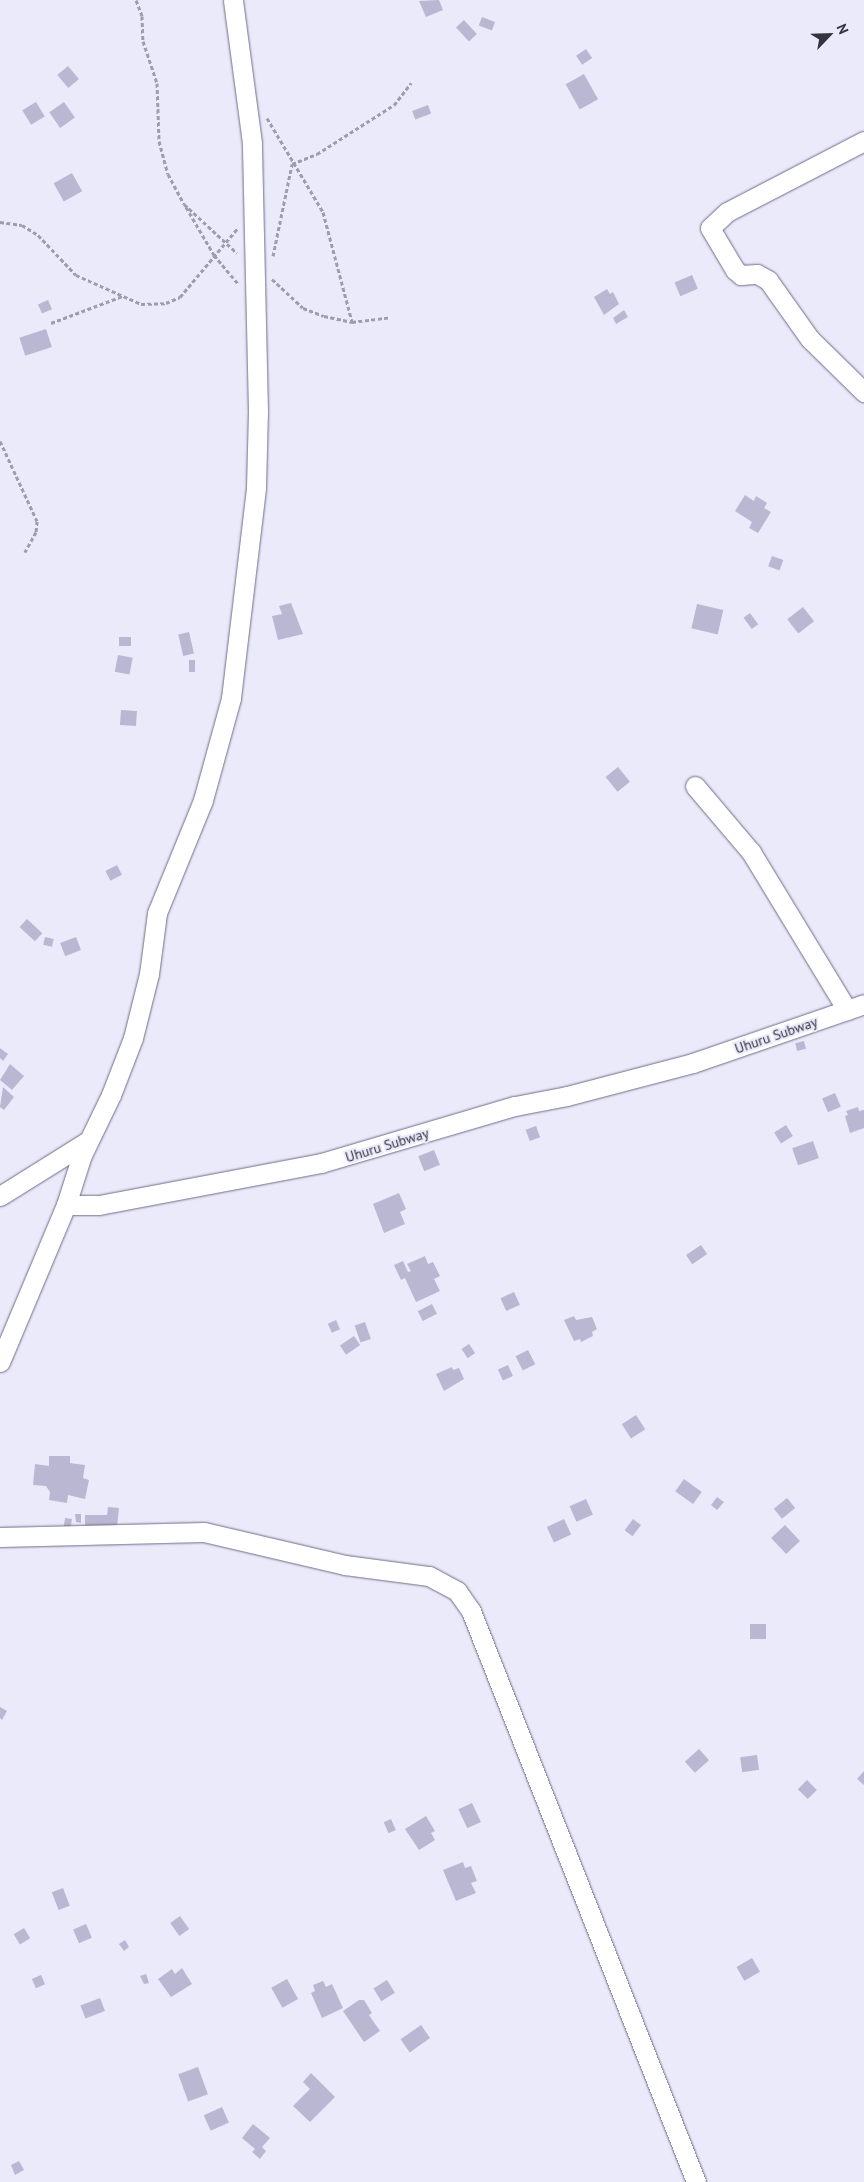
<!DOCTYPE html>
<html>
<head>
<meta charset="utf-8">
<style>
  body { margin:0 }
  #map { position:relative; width:864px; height:2182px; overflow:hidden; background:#ebeafb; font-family:"PT Sans",sans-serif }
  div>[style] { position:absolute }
  .building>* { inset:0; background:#bab7d3; transform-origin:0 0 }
  .path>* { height:3px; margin-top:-1.5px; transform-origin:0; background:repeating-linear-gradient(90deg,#9e9dab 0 4px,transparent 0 6.5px) }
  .roads { filter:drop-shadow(0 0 1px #6f6c85) drop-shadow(0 0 1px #6f6c85) }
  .minor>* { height:19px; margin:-9.5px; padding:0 9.5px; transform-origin:9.5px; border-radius:9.5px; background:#fff }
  span { translate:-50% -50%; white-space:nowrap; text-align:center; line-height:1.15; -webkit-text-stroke:4px #ebeafb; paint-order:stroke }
  .street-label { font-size:14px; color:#34333e }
  .north { position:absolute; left:804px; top:10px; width:50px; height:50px; -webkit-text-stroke:4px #ebeafb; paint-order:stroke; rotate:66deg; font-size:14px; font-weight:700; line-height:20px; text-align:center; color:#34333e }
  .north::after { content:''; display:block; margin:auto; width:18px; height:22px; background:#34333e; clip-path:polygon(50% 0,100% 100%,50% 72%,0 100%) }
</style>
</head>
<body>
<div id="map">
  <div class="building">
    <i style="clip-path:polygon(439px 0,443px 10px,426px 17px,419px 1px)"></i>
    <i style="left:482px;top:17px;width:14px;height:9px;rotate:21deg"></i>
    <i style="left:464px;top:20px;width:19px;height:11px;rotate:47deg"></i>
    <i style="left:586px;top:49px;width:11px;height:12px;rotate:56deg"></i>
    <i style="left:68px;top:66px;width:17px;height:14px;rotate:50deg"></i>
    <i style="left:584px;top:74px;width:29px;height:21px;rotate:61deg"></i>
    <i style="left:36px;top:102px;width:17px;height:16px;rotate:59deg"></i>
    <i style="left:64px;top:102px;width:19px;height:18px;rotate:55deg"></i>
    <i style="left:428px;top:105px;width:9px;height:17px;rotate:69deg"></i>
    <i style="left:72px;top:173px;width:21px;height:21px;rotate:61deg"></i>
    <i style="left:692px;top:275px;width:15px;height:19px;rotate:67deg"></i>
    <i style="clip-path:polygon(607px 289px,610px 294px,613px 292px,619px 304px,604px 315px,594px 297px)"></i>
    <i style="left:48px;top:300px;width:10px;height:11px;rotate:66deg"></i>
    <i style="clip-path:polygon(624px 310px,628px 317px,616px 324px,613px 318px)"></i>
    <i style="left:46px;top:329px;width:19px;height:28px;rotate:72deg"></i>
    <i style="clip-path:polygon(745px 495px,754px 501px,756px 496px,767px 503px,764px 508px,771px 512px,758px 533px,749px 528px,752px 522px,735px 511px)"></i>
    <i style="left:772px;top:556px;width:12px;height:11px;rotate:20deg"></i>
    <i style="clip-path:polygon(291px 603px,303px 634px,278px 640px,272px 616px,282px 614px,279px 606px)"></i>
    <i style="left:697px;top:604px;width:27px;height:25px;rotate:13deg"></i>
    <i style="left:803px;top:607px;width:18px;height:20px;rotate:52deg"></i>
    <i style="left:750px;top:613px;width:14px;height:8px;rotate:54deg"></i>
    <i style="left:189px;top:632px;width:22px;height:11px;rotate:77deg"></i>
    <i style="left:119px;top:637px;width:12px;height:9px"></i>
    <i style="left:118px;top:655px;width:15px;height:17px;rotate:11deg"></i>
    <i style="left:189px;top:660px;width:6px;height:12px"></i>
    <i style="left:121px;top:710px;width:16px;height:15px;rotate:4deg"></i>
    <i style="left:618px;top:767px;width:19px;height:16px;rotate:51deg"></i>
    <i style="left:117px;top:865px;width:11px;height:13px;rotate:63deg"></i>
    <i style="left:27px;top:919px;width:21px;height:11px;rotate:43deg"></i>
    <i style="left:45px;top:937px;width:9px;height:8px;rotate:13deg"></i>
    <i style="left:76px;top:937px;width:14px;height:17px;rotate:69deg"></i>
    <i style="left:804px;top:1041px;width:8px;height:9px;rotate:76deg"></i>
    <i style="clip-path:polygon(0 1048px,8px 1054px,3px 1061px,0 1058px)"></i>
    <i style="clip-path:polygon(10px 1064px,24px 1076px,12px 1090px,0 1080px)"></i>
    <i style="clip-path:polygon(3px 1087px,14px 1097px,4px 1110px,0 1107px)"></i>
    <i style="left:835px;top:1093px;width:15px;height:14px;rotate:67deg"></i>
    <i style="clip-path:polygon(858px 1107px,859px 1111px,864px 1110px,864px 1128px,850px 1133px,845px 1116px,848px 1115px,846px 1111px)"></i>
    <i style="left:786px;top:1125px;width:13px;height:14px;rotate:58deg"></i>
    <i style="left:536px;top:1126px;width:12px;height:11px;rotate:70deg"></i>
    <i style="left:813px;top:1141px;width:18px;height:22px;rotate:71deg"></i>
    <i style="left:434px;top:1150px;width:16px;height:17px;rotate:68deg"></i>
    <i style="clip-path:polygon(399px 1193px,406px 1209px,400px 1212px,405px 1224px,384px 1233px,373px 1204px)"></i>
    <i style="left:701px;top:1245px;width:11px;height:18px;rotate:56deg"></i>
    <i style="clip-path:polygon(425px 1256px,428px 1264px,433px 1262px,440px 1276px,434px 1279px,440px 1291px,416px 1302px,405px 1278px,401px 1280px,394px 1265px,403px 1261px,408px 1272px,411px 1271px,407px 1264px)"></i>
    <i style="left:514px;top:1292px;width:14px;height:15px;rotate:65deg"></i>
    <i style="left:432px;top:1304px;width:11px;height:16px;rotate:63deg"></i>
    <i style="clip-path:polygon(574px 1316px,576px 1320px,592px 1317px,597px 1329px,592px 1332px,593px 1336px,581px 1342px,580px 1339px,574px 1341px,564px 1320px)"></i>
    <i style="left:336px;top:1320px;width:10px;height:9px;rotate:66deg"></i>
    <i style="left:365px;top:1322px;width:18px;height:11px;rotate:71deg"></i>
    <i style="left:354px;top:1336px;width:11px;height:17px;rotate:56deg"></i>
    <i style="left:469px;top:1344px;width:11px;height:9px;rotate:56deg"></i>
    <i style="left:528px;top:1350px;width:16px;height:14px;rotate:63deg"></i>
    <i style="left:508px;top:1365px;width:12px;height:11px;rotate:66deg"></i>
    <i style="clip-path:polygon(452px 1367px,453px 1370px,459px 1368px,464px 1379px,444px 1391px,436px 1374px)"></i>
    <i style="left:636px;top:1415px;width:17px;height:17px;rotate:57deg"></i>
    <i style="clip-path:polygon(49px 1456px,70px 1456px,70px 1463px,85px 1465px,83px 1478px,89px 1480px,85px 1499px,68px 1495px,67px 1503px,49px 1500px,50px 1492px,46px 1486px,33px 1485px,35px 1464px,49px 1466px)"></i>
    <i style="left:684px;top:1479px;width:22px;height:15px;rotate:36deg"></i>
    <i style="clip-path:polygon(717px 1497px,724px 1502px,717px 1510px,711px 1505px)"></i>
    <i style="left:787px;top:1498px;width:13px;height:17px;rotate:51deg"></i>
    <i style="left:586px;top:1499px;width:17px;height:18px;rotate:66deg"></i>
    <i style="clip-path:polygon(108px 1507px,119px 1508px,117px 1527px,85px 1526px,85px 1515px,107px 1515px)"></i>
    <i style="clip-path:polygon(75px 1514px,81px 1514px,81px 1523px,76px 1522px)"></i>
    <i style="left:65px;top:1518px;width:7px;height:9px;rotate:8deg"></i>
    <i style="left:564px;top:1519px;width:17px;height:19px;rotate:65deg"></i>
    <i style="left:633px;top:1519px;width:10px;height:14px;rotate:37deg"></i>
    <i style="left:785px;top:1525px;width:22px;height:19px;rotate:47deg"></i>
    <i style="left:750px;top:1624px;width:16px;height:15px"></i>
    <i style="clip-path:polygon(0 1707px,7px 1711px,2px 1720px,0 1718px)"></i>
    <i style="left:699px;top:1749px;width:15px;height:19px;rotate:48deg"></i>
    <i style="left:757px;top:1755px;width:15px;height:17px;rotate:82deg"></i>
    <i style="clip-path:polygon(864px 1771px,864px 1785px,857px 1779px)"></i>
    <i style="left:807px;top:1780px;width:14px;height:13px;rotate:45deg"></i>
    <i style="left:472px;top:1803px;width:21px;height:15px;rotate:65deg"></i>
    <i style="clip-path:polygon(426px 1816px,435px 1831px,431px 1833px,435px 1840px,419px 1850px,405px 1829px)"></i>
    <i style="left:391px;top:1819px;width:12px;height:8px;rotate:66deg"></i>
    <i style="clip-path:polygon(463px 1862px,465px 1868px,471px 1866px,477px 1881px,471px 1883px,476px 1893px,456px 1901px,443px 1870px)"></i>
    <i style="left:63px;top:1888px;width:19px;height:12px;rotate:69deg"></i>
    <i style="left:180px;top:1916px;width:16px;height:12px;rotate:55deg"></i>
    <i style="left:86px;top:1924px;width:15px;height:14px;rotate:67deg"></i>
    <i style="left:24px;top:1928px;width:12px;height:12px;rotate:59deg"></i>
    <i style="clip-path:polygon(125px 1940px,129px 1947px,124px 1951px,119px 1944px)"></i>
    <i style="left:752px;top:1958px;width:16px;height:18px;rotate:60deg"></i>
    <i style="clip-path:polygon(182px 1968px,192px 1984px,171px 1997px,158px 1979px,172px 1969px,175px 1974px)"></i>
    <i style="clip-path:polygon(146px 1974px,149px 1983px,144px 1984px,140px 1976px)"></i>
    <i style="left:41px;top:1975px;width:10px;height:10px;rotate:66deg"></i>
    <i style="left:287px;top:1979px;width:23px;height:18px;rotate:61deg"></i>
    <i style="left:387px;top:1980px;width:15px;height:16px;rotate:58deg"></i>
    <i style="clip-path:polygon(323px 1981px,326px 1987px,332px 1984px,343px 2008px,322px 2018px,311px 1993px,315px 1991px,313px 1985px)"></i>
    <i style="left:100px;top:1998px;width:14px;height:21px;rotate:69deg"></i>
    <i style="clip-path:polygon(359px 2000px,364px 2000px,372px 2013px,369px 2015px,380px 2031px,364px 2042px,343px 2011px)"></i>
    <i style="left:421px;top:2025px;width:16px;height:25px;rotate:55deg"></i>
    <i style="left:198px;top:2067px;width:29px;height:21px;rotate:70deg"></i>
    <i style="clip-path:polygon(311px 2073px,335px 2097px,310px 2122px,293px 2106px,310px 2089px,303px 2082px)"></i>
    <i style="left:222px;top:2107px;width:17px;height:20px;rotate:66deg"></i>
    <i style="clip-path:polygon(253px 2124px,270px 2138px,262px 2147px,266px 2151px,260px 2159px,252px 2152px,255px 2149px,242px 2138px)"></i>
    <i style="clip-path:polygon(19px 2161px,24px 2170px,15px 2175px,11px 2165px)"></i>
  </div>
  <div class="path">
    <i style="left:136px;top:0;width:17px;rotate:69deg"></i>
    <i style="left:142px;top:16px;width:25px;rotate:88deg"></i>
    <i style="left:143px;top:41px;width:44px;rotate:71.6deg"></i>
    <i style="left:157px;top:83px;width:58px;rotate:88deg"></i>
    <i style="left:159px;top:141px;width:34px;rotate:75deg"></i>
    <i style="left:168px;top:174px;width:34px;rotate:62deg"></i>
    <i style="left:184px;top:204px;width:72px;rotate:42.8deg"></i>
    <i style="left:267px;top:118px;width:109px;rotate:59.2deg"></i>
    <i style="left:323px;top:212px;width:114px;rotate:75.2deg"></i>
    <i style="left:186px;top:207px;width:56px;rotate:59.7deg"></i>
    <i style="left:214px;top:255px;width:38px;rotate:50deg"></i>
    <i style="left:0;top:222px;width:22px;rotate:8deg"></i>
    <i style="left:22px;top:225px;width:19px;rotate:32deg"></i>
    <i style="left:38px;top:235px;width:55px;rotate:46.5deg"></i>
    <i style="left:76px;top:275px;width:71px;rotate:24deg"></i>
    <i style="left:141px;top:304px;width:25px;rotate:-2deg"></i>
    <i style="left:166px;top:303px;width:15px;rotate:-23deg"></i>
    <i style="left:180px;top:297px;width:89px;rotate:-50deg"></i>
    <i style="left:273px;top:256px;width:94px;rotate:-78.3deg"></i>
    <i style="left:292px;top:164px;width:27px;rotate:-22deg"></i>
    <i style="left:317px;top:154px;width:91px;rotate:-32.5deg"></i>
    <i style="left:394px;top:105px;width:28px;rotate:-52deg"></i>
    <i style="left:272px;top:279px;width:42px;rotate:43.1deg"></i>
    <i style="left:303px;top:308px;width:22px;rotate:21deg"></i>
    <i style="left:324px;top:316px;width:29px;rotate:12deg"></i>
    <i style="left:352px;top:322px;width:38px;rotate:-7deg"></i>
    <i style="left:51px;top:323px;width:77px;rotate:-20.6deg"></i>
    <i style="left:0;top:441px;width:88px;rotate:65.2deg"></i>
    <i style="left:37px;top:521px;width:11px;rotate:95deg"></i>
    <i style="left:36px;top:532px;width:23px;rotate:119deg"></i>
  </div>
  <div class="roads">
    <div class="minor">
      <i style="left:864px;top:141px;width:154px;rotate:152.6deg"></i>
      <i style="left:727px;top:212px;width:23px;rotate:137deg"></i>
      <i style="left:710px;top:228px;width:49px;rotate:59.2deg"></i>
      <i style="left:735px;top:270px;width:8px;rotate:40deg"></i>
      <i style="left:741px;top:275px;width:16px;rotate:-4deg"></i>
      <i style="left:757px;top:274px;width:13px;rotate:29deg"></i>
      <i style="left:768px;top:280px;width:72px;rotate:54.6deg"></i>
      <i style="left:810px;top:339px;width:76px;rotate:44.5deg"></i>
      <i style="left:695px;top:786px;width:87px;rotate:49.7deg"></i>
      <i style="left:751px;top:852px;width:185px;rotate:58.7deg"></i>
      <i style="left:0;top:1196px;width:104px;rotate:-32deg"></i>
      <i style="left:66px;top:1205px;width:33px"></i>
      <i style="left:99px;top:1205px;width:226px;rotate:-10.7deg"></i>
      <i style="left:321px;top:1163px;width:202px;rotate:-16.4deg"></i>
      <i style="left:515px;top:1106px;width:53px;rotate:-10.9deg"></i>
      <i style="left:567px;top:1096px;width:130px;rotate:-14.7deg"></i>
      <i style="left:693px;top:1063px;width:181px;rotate:-19deg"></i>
      <i style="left:0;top:1362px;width:170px;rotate:-67.2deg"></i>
      <i style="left:66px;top:1205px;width:52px;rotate:-72.3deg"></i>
      <i style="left:82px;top:1155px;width:67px;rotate:-64.2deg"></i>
      <i style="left:111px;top:1095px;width:61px;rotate:-68.9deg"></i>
      <i style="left:133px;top:1038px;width:66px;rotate:-76deg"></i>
      <i style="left:149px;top:974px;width:62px;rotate:-82.5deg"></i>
      <i style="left:157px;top:913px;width:122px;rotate:-67.8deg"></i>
      <i style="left:203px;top:800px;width:106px;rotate:-74.6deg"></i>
      <i style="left:231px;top:698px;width:212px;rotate:-83.2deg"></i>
      <i style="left:256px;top:487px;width:75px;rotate:-88.5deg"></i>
      <i style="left:258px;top:412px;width:269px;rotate:-91.3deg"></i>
      <i style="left:252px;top:143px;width:144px;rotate:-97.6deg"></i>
      <i style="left:0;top:1537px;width:204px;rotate:-1.4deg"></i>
      <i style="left:204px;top:1532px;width:145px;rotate:13.2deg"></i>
      <i style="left:345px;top:1565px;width:85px;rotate:7.5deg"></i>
      <i style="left:429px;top:1576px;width:32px;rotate:28deg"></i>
      <i style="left:457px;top:1591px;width:24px;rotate:55deg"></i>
      <i style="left:471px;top:1611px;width:614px;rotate:68.49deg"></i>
    </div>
  </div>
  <div class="street-label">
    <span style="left:776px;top:1035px;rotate:-19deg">Uhuru Subway</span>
    <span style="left:387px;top:1145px;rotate:-17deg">Uhuru Subway</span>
  </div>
  <div class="north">N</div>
</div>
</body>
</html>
